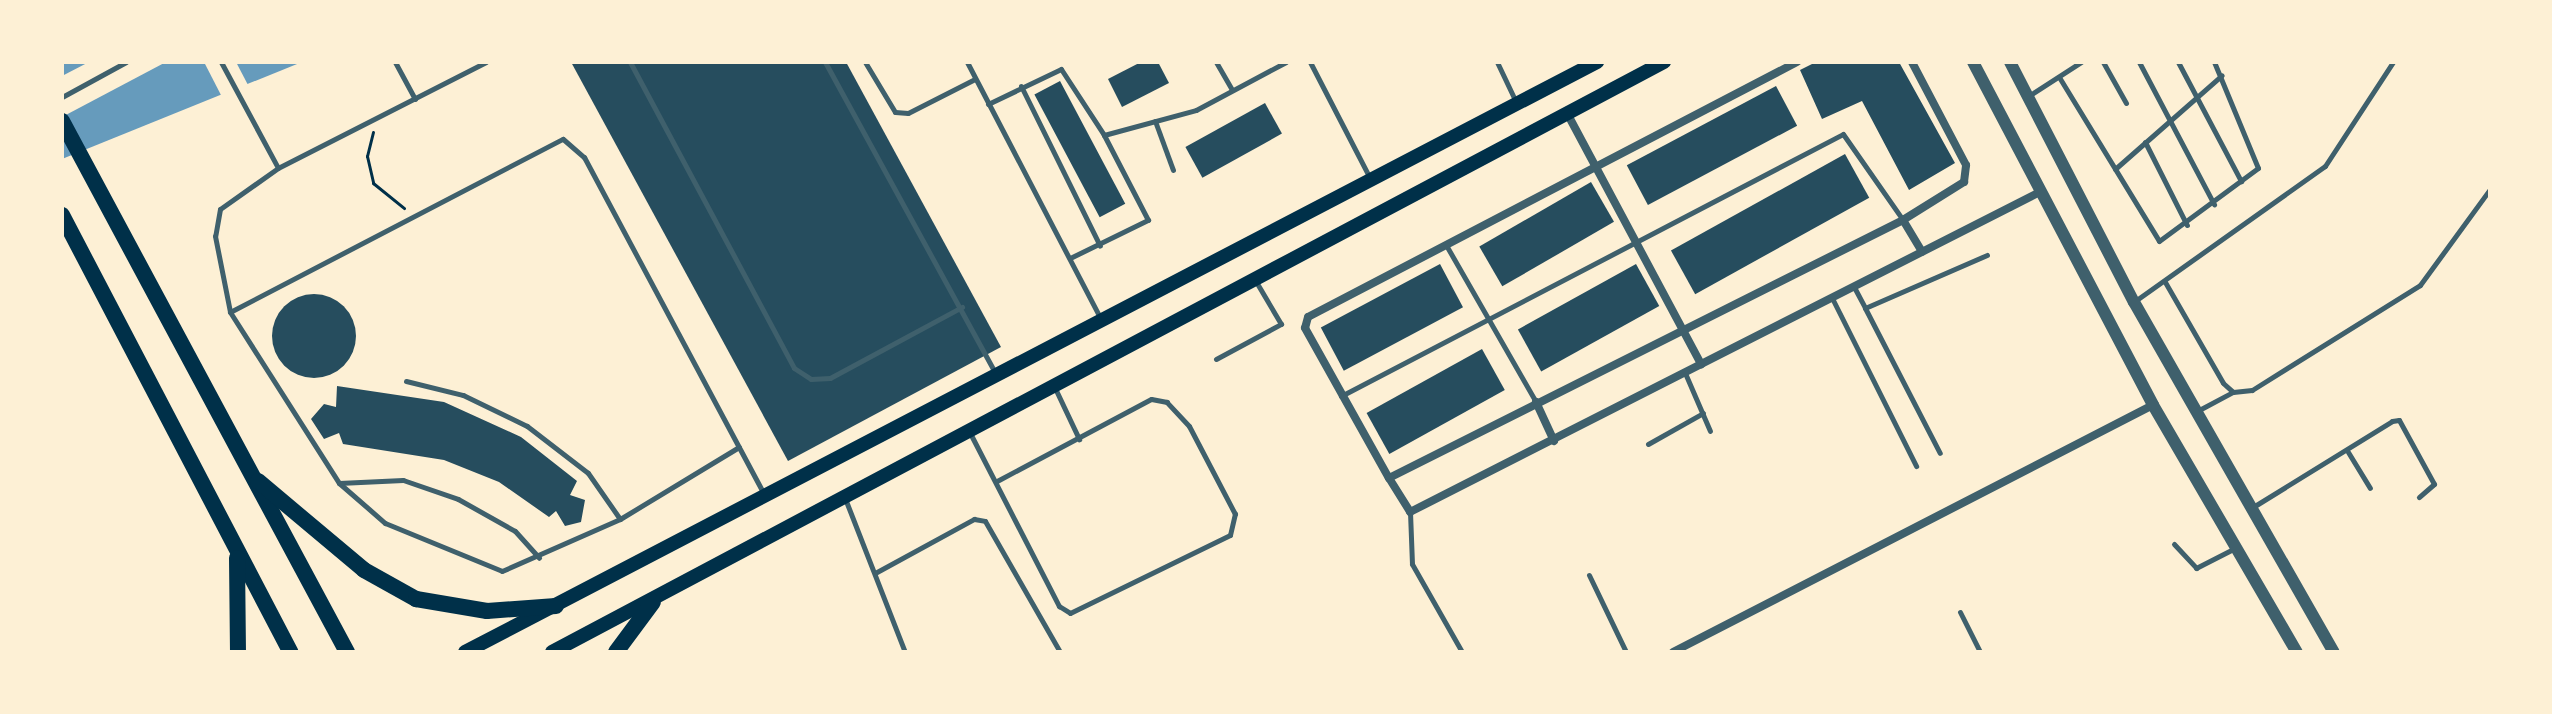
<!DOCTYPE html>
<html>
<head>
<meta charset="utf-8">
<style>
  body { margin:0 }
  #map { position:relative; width:2552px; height:714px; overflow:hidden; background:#fdf0d5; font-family:Rubik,sans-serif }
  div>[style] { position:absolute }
  .water>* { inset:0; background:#669bbc }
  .pier>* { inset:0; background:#fdf0d5 }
  .building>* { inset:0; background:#264d5e; transform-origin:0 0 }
  .round { border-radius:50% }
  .path>* { height:3px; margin:-1.5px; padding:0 1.5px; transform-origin:1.5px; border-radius:1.5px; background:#003049 }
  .service>* { height:5px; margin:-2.5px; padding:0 2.5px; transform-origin:2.5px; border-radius:2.5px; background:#3f606c }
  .minor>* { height:8px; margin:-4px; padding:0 4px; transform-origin:4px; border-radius:4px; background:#3f606c }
  .tertiary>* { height:12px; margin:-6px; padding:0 6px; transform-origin:6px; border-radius:6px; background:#3f606c }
  .secondary>* { height:14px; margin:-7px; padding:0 7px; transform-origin:7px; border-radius:7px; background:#003049 }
  .trunk>* { height:16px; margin:-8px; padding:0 8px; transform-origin:8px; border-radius:8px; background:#003049 }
  span { translate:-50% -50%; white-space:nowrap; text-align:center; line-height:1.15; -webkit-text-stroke:8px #fdf0d5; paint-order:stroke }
  .frame { position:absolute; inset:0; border:64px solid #fdf0d5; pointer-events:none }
</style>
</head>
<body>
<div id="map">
  <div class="water">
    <i style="clip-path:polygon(62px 62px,302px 62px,62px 159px)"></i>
  </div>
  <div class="pier">
    <i style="clip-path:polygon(89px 62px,166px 62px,62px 117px,62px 76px)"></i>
    <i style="clip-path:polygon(204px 62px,236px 62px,248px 85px,222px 97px)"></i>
  </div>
  <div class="building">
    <i style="clip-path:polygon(571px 62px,846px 62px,1001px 347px,788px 461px)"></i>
    <i style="clip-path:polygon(1141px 62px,1158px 62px,1169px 83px,1122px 107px,1108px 79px)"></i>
    <i style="clip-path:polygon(1816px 62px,1899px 62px,1955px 163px,1909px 190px,1862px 101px,1822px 119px,1800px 70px)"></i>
    <i style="left:1060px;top:81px;width:139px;height:29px;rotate:62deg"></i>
    <i style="left:1776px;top:86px;width:45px;height:169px;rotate:62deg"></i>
    <i style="left:1265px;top:103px;width:35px;height:91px;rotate:61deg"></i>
    <i style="left:1845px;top:154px;width:50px;height:199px;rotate:61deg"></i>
    <i style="left:1591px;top:182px;width:46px;height:129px;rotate:60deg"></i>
    <i style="left:1440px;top:264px;width:49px;height:135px;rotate:62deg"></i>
    <i style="left:1636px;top:264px;width:48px;height:135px;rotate:61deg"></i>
    <i class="round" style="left:272px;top:294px;width:84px;height:84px"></i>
    <i style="left:1482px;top:349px;width:47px;height:132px;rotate:61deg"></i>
    <i style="clip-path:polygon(337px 386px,444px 402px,521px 437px,577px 481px,570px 495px,585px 500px,581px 522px,565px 526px,556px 511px,549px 517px,499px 482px,444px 460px,343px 444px,339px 433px,324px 439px,311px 419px,324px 404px,336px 407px)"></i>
  </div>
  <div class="path">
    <i style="left:373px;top:132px;width:25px;rotate:104deg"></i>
    <i style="left:367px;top:156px;width:28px;rotate:77deg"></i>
    <i style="left:373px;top:183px;width:40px;rotate:39deg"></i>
  </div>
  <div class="service">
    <i style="left:221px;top:62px;width:120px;rotate:61.7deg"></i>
    <i style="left:395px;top:62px;width:42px;rotate:61.6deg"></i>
    <i style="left:486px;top:62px;width:233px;rotate:153deg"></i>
    <i style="left:278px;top:168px;width:71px;rotate:144.7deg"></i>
    <i style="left:220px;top:209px;width:27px;rotate:100deg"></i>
    <i style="left:215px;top:236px;width:77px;rotate:78.8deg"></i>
    <i style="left:230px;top:312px;width:203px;rotate:57.5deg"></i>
    <i style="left:339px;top:483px;width:61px;rotate:41deg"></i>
    <i style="left:385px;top:523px;width:126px;rotate:22.3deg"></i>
    <i style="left:502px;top:571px;width:129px;rotate:-23.8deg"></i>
    <i style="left:620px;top:519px;width:139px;rotate:-31.2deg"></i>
    <i style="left:630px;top:62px;width:347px;rotate:61.8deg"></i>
    <i style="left:794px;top:368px;width:20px;rotate:33deg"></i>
    <i style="left:811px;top:379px;width:19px;rotate:-3deg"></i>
    <i style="left:830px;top:378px;width:150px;rotate:-28.3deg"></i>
    <i style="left:825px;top:62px;width:354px;rotate:61.3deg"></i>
    <i style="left:865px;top:62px;width:58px;rotate:59deg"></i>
    <i style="left:895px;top:112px;width:13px;rotate:4deg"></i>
    <i style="left:908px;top:113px;width:75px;rotate:-26.9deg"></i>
    <i style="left:967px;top:62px;width:288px;rotate:62.5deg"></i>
    <i style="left:1216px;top:62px;width:32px;rotate:60deg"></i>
    <i style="left:1310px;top:62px;width:131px;rotate:62.7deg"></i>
    <i style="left:1497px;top:62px;width:44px;rotate:64.6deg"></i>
    <i style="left:2103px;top:62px;width:47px;rotate:60.7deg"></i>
    <i style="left:2139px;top:62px;width:161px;rotate:62.2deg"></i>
    <i style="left:2178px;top:62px;width:135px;rotate:62.1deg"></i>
    <i style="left:2059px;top:77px;width:192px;rotate:58.6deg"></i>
    <i style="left:2159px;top:241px;width:123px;rotate:-36.4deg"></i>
    <i style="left:2258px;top:168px;width:115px;rotate:-112.5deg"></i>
    <i style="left:1021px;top:86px;width:178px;rotate:63.7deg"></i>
    <i style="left:2030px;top:95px;width:61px;rotate:-32.9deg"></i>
    <i style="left:62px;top:97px;width:73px;rotate:-28.7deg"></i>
    <i style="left:988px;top:104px;width:81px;rotate:-25.6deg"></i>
    <i style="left:1061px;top:69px;width:79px;rotate:56.9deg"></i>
    <i style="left:1155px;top:121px;width:52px;rotate:69.8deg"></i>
    <i style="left:2145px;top:142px;width:93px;rotate:63.2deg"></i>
    <i style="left:2115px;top:169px;width:142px;rotate:-41.3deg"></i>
    <i style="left:1446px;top:245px;width:181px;rotate:60.2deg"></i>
    <i style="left:1070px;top:258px;width:87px;rotate:-26deg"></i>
    <i style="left:1148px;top:220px;width:96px;rotate:-117.4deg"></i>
    <i style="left:1104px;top:135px;width:95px;rotate:-15.2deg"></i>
    <i style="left:1196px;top:110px;width:102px;rotate:-28.1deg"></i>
    <i style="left:2165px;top:282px;width:116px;rotate:60.1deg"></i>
    <i style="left:2223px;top:383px;width:13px;rotate:42deg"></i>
    <i style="left:2233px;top:392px;width:19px;rotate:-6deg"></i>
    <i style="left:2252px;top:390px;width:198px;rotate:-32deg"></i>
    <i style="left:2420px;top:285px;width:119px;rotate:-53.9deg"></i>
    <i style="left:1854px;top:287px;width:24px;rotate:62deg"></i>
    <i style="left:1865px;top:308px;width:133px;rotate:-23.5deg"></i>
    <i style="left:1832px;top:298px;width:188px;rotate:63.4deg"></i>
    <i style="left:2135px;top:301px;width:233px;rotate:-35.4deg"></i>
    <i style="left:2325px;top:166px;width:124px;rotate:-56.8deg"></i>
    <i style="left:1865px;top:308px;width:163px;rotate:62.7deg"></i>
    <i style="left:230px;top:312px;width:375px;rotate:-27.5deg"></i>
    <i style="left:563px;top:139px;width:28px;rotate:41deg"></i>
    <i style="left:584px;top:157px;width:382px;rotate:61.9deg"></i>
    <i style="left:1216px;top:359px;width:74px;rotate:-28.3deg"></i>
    <i style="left:1281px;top:324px;width:51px;rotate:-120.6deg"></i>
    <i style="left:1685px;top:373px;width:63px;rotate:66.7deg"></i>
    <i style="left:406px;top:381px;width:59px;rotate:13.8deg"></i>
    <i style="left:463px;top:395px;width:71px;rotate:25.8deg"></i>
    <i style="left:527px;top:426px;width:77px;rotate:37.6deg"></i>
    <i style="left:588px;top:473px;width:56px;rotate:55.2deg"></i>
    <i style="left:1054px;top:386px;width:59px;rotate:64.7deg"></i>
    <i style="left:1341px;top:396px;width:566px;rotate:-27.56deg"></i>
    <i style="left:1843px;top:134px;width:105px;rotate:55.1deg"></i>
    <i style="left:2199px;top:410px;width:38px;rotate:-28deg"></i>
    <i style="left:970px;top:433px;width:195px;rotate:62.8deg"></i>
    <i style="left:1059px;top:606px;width:13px;rotate:32deg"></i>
    <i style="left:1070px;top:613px;width:178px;rotate:-26deg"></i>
    <i style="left:1230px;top:535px;width:22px;rotate:-77deg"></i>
    <i style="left:1235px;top:514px;width:99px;rotate:-117.6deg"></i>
    <i style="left:1189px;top:426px;width:33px;rotate:-133deg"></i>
    <i style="left:1167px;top:402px;width:16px;rotate:-169deg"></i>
    <i style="left:1151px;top:399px;width:174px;rotate:152deg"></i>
    <i style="left:1648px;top:444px;width:63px;rotate:-29.4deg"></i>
    <i style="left:2348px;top:452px;width:42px;rotate:58.6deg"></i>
    <i style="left:339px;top:483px;width:64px;rotate:-2.7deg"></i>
    <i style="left:403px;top:480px;width:58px;rotate:19.1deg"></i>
    <i style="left:458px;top:499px;width:65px;rotate:29.3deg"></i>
    <i style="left:515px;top:531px;width:36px;rotate:48deg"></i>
    <i style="left:846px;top:501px;width:162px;rotate:68.7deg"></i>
    <i style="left:2253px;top:507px;width:163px;rotate:-31.7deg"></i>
    <i style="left:2392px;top:421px;width:7px;rotate:-8deg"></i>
    <i style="left:2399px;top:420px;width:73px;rotate:61.3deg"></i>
    <i style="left:2434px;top:484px;width:20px;rotate:139deg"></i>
    <i style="left:1410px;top:512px;width:52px;rotate:87.8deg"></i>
    <i style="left:1412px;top:564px;width:101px;rotate:60.4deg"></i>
    <i style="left:2174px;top:544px;width:33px;rotate:47deg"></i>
    <i style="left:2196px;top:568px;width:44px;rotate:-27.1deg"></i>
    <i style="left:875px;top:573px;width:113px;rotate:-28.6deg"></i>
    <i style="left:974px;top:519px;width:11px;rotate:10deg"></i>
    <i style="left:985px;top:521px;width:151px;rotate:60.2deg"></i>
    <i style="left:1589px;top:575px;width:85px;rotate:64.3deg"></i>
    <i style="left:1960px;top:612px;width:45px;rotate:63.4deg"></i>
    <i style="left:1201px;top:652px;width:33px"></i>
  </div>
  <div class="minor">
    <i style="left:1797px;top:62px;width:551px;rotate:152.46deg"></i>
    <i style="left:1308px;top:317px;width:11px;rotate:105deg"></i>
    <i style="left:1305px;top:328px;width:172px;rotate:60.8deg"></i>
    <i style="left:1389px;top:478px;width:575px;rotate:-26.65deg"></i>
    <i style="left:1903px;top:220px;width:72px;rotate:-31.9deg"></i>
    <i style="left:1964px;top:182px;width:17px;rotate:-83deg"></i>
    <i style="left:1966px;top:165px;width:116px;rotate:-117.7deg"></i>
    <i style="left:1567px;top:113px;width:285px;rotate:61.9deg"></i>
    <i style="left:1903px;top:220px;width:37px;rotate:59deg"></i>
    <i style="left:1536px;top:402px;width:43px;rotate:65.2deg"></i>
    <i style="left:1389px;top:478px;width:40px;rotate:58deg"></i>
    <i style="left:1410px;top:512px;width:707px;rotate:-26.93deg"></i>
    <i style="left:1673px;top:652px;width:540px;rotate:-27.23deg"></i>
  </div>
  <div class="tertiary">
    <i style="left:1973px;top:62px;width:387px;rotate:62.3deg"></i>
    <i style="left:2153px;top:405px;width:286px;rotate:59.8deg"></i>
    <i style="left:2010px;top:62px;width:270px;rotate:62.7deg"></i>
    <i style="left:2134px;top:302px;width:403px;rotate:60.3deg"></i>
  </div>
  <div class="secondary">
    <i style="left:465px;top:652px;width:1277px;rotate:-27.53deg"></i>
    <i style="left:552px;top:652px;width:1259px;rotate:-27.95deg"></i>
  </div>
  <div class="trunk">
    <i style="left:62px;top:121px;width:603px;rotate:61.78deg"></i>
    <i style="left:62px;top:215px;width:493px;rotate:62.4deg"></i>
    <i style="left:258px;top:481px;width:138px;rotate:40deg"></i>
    <i style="left:364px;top:570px;width:60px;rotate:29.1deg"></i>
    <i style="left:416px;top:599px;width:72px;rotate:9.6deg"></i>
    <i style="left:487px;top:611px;width:69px;rotate:-4.1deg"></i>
    <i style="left:237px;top:558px;width:94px;rotate:89.4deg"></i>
    <i style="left:616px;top:652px;width:62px;rotate:-53.5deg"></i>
  </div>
  <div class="frame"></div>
</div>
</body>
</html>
